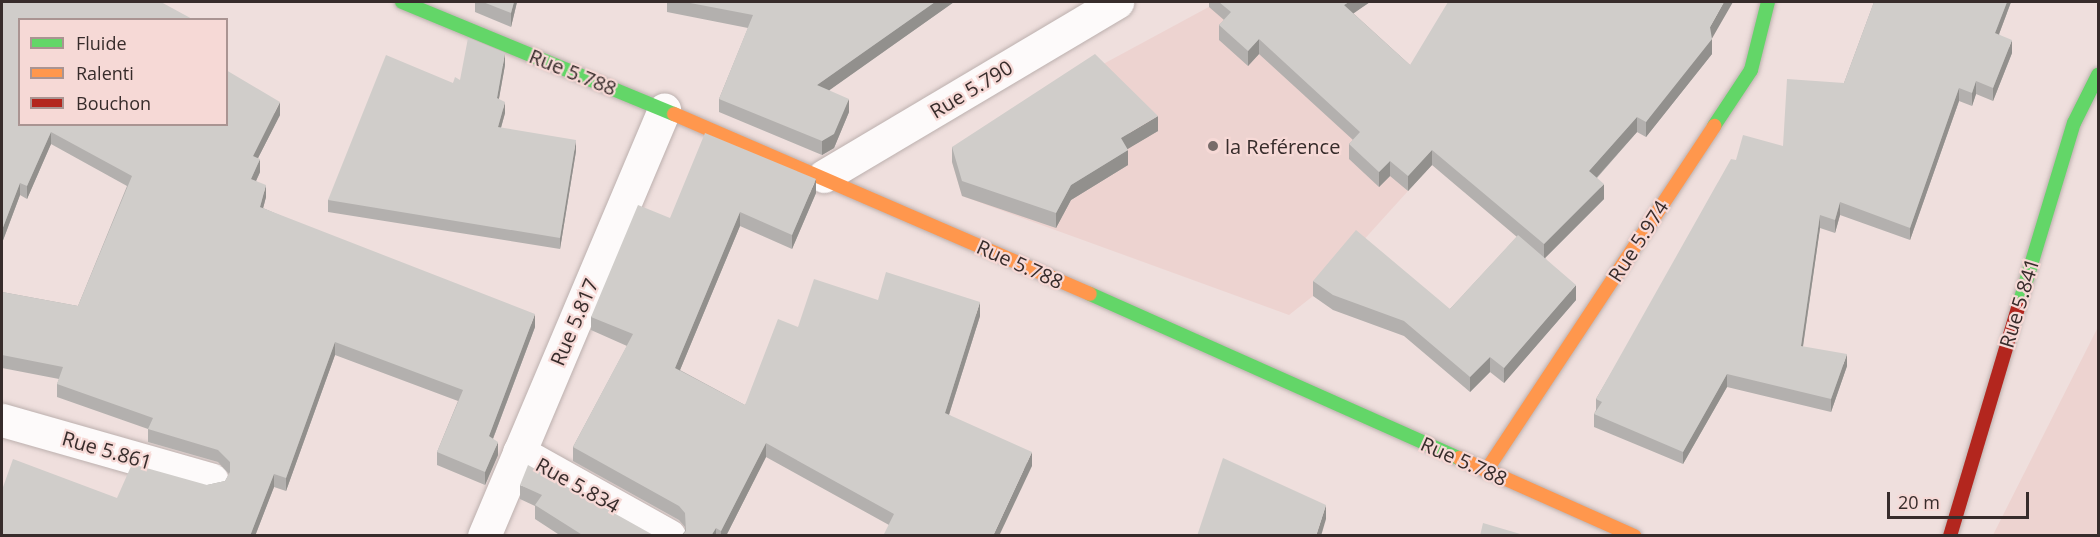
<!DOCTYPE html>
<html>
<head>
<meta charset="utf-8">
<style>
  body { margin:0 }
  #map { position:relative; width:2100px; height:537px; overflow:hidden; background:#efdfdd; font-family:"Open Sans",sans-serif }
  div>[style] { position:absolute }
  .built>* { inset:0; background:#edd3d0 }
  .roads { filter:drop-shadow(0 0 2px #bcb0ae) drop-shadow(0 0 2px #bcb0ae) }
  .street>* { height:33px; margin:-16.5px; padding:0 16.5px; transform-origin:16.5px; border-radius:16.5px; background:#fdfafa }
  .fast>* { height:14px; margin:-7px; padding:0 7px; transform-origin:7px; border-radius:7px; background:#63d668 }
  .slow>* { height:14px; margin:-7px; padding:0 7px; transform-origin:7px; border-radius:7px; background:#ff974d }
  .jam>* { height:14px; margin:-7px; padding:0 7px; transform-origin:7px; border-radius:7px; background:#b3261e }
  .wall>* { inset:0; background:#b3b0ae }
  .shaded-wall>* { inset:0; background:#92908d }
  .building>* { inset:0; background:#d0cdca }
  .dots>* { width:16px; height:16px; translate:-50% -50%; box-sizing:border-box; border:3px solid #f6d9d6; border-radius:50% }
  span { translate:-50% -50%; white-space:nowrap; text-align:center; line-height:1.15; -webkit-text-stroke:4.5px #f6d9d6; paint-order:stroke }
  .street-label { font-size:20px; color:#372c2b }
  .poi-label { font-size:20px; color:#372c2b }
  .left { translate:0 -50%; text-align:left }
  .frame { position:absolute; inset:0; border:3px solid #372c2b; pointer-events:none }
  .legend { position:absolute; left:18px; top:18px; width:210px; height:108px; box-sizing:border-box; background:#f6d9d6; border:2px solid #aa9492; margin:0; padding:8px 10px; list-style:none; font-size:18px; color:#372c2b }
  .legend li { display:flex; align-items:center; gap:12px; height:30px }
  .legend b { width:30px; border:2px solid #aa9492 }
  .scale { position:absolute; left:1887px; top:492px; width:142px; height:27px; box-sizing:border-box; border:3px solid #372c2b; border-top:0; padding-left:8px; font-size:18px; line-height:21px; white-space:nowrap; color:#372c2b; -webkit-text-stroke:4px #f6d9d6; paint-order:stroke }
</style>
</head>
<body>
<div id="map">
  <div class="built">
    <i style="clip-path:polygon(1218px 2px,1408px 191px,1313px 296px,1289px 315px,962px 196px,952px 162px,1094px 69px)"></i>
    <i style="clip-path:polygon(2098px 327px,2098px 535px,1993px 535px)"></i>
  </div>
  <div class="roads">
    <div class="street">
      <i style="left:824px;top:176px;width:341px;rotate:-30.7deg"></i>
      <i style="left:2px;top:420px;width:218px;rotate:15.9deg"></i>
      <i style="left:519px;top:452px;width:172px;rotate:29.2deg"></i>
      <i style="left:484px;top:536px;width:463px;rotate:-67.1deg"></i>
    </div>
    <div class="fast">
      <i style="left:402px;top:2px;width:294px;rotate:22.4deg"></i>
      <i style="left:1714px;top:126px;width:67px;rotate:-56.5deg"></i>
      <i style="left:1751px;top:70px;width:70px;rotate:-76deg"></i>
      <i style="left:1090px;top:294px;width:404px;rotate:24deg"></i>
      <i style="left:2018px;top:308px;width:193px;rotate:-73.2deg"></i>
      <i style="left:2074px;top:123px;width:54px;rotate:-63.4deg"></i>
    </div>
    <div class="slow">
      <i style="left:674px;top:114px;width:453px;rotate:23.4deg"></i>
      <i style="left:1459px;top:458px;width:192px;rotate:24deg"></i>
      <i style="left:1486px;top:471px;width:414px;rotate:-56.5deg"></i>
    </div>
    <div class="jam">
      <i style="left:1950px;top:536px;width:238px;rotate:-73.4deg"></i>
    </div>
  </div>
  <div class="wall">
    <i style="clip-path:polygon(2px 2px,20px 20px,280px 115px,258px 158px,260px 172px,256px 181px,266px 197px,263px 208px,535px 327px,493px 439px,498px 455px,485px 485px,437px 465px,437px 452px,458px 401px,335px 355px,286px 491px,274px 487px,255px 536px,2px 536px,117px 498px,207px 485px,225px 481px,229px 474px,218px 462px,148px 442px,148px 429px,57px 397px,57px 384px,59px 379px,2px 368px,2px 292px,78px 306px,127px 186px,51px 144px,27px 199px,20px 195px,2px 243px)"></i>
    <i style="clip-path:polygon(475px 2px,517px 2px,511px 27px,475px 12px)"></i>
    <i style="clip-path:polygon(667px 2px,954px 2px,829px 90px,849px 112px,834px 148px,822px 155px,719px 112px,719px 99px,748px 28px,667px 12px)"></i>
    <i style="clip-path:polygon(1209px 2px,1370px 2px,1353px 13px,1410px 65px,1712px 38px,1712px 54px,1646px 137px,1637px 132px,1597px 178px,1604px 199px,1545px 258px,1576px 300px,1504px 383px,1490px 372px,1470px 392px,1404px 336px,1333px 310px,1313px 296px,1313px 281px,1450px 309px,1517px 237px,1432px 165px,1408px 191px,1390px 176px,1379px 187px,1349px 159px,1349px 144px,1353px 140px,1259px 54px,1248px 66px,1219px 40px,1219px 25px,1224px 20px,1209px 7px)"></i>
    <i style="clip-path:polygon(1874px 2px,2011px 2px,1999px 34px,2012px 53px,1993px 101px,1976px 94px,1972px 106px,1959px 101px,1910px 240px,1840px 215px,1835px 233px,1820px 228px,1803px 347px,1847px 366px,1831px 412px,1727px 387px,1683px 464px,1594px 427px,1594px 414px,1596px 410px,1596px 399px,1736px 160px,1783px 146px,1844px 83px)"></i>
    <i style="clip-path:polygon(505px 65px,499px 99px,505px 113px,501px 128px,576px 151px,560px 249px,328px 212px,328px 200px,453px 83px)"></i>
    <i style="clip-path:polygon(1158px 131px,1127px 149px,1128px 165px,1071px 200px,1056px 228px,962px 196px,952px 162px,952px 147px)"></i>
    <i style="clip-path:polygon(816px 193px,792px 249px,740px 226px,680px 370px,745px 405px,798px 327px,878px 300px,980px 316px,949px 415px,1032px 466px,889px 525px,766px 457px,726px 536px,681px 536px,685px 531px,685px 527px,679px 520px,573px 461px,573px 447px,627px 346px,591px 330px,591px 317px,670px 218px)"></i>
    <i style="clip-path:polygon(520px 485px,655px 536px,561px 536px,535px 519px,535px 506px,520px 499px)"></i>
  </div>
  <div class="shaded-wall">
    <i style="clip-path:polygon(514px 2px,517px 2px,511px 27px,511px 13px)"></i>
    <i style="clip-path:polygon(935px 2px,954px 2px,817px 99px,817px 85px)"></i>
    <i style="clip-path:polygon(1349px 2px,1370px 2px,1344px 20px,1344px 5px)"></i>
    <i style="clip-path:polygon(1724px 2px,1733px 2px,1710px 42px,1712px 39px,1712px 54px,1646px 137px,1646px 122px,1710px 27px)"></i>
    <i style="clip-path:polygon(2007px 2px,2011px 2px,1995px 45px,1995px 33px)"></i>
    <i style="clip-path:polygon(1259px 39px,1259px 54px,1248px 66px,1248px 51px)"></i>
    <i style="clip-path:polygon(2012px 40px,2012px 53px,1993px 101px,1993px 88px)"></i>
    <i style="clip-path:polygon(505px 53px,505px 65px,497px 109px,497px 98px)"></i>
    <i style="clip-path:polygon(1976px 81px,1976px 94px,1972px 106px,1972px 93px)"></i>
    <i style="clip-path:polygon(1959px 88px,1959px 101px,1910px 240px,1910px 228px)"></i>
    <i style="clip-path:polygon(849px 99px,849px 112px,834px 148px,822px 155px,822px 141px)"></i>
    <i style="clip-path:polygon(280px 102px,280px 115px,253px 168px,253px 156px)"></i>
    <i style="clip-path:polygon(505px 102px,505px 113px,498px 138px,498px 127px)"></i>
    <i style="clip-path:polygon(1158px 116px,1158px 131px,1121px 153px,1121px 138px)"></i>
    <i style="clip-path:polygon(1637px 117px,1637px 132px,1589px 186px,1589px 171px)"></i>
    <i style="clip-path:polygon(51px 132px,51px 144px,27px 199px,27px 186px)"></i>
    <i style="clip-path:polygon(576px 140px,576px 151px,560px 249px,560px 238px)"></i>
    <i style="clip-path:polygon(1128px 150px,1128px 165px,1071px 200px,1056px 228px,1056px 213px,1071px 185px)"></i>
    <i style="clip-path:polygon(1432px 150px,1432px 165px,1408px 191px,1408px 176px)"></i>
    <i style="clip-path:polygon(260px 159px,260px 172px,251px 192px,251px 179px)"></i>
    <i style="clip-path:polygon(1390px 161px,1390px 176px,1379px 187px,1379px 172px)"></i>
    <i style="clip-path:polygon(816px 179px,816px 193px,792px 249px,792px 235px)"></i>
    <i style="clip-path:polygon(20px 183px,20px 195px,2px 243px,2px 230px)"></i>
    <i style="clip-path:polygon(1604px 184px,1604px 199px,1544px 259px,1544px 244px)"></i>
    <i style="clip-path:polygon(266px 185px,266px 197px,260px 220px,260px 207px)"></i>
    <i style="clip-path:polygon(1840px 202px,1840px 215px,1835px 233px,1835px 220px)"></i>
    <i style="clip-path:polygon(740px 212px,740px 226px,675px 382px,675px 368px)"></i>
    <i style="clip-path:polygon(1820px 215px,1820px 228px,1801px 359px,1801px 346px)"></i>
    <i style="clip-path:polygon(1576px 285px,1576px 300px,1504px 383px,1504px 368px)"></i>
    <i style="clip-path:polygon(980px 302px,980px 316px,945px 427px,945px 413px)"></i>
    <i style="clip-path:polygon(535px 314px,535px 327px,489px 449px,489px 436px)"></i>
    <i style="clip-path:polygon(335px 342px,335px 355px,286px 491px,286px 478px)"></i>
    <i style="clip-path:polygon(1847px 354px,1847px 366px,1831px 412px,1831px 399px)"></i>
    <i style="clip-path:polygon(1490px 357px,1490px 372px,1470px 392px,1470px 377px)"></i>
    <i style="clip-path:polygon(1727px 374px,1727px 387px,1683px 464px,1683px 452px)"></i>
    <i style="clip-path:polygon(498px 442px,498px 455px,485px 485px,485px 472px)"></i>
    <i style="clip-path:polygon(766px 443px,766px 457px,726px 536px,721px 536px,721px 531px)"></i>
    <i style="clip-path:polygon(1032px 452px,1032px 466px,999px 536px,993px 536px)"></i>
    <i style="clip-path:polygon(274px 474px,274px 487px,255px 536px,250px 536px)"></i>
    <i style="clip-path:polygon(1326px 505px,1326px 519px,1321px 536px,1316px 536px)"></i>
    <i style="clip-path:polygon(716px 528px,716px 536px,711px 536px)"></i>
  </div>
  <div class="building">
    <i style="clip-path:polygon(2px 2px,161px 2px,194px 20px,20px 20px,20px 124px,226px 124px,226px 70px,280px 102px,253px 156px,260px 159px,251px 179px,266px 185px,260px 207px,535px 314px,489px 436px,498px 442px,485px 472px,437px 452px,463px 390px,335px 342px,286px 478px,274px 474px,250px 536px,2px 536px,2px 490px,13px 459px,117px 498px,132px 464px,207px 485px,225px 481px,230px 472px,230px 462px,218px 450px,148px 429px,153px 418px,57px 384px,63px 367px,2px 355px,2px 292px,78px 306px,132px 176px,51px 132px,27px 186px,20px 183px,2px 230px)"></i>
    <i style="clip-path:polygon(483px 2px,514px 2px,511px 13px)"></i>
    <i style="clip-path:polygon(685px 2px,935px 2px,817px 85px,849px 99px,834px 134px,822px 141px,719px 99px,753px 15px)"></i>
    <i style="clip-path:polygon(1219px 2px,1349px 2px,1344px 5px,1410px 65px,1448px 2px,1724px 2px,1710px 27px,1712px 39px,1646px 122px,1637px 117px,1589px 171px,1604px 184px,1544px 244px,1432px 150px,1408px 176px,1390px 161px,1379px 172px,1349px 144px,1360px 132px,1259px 39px,1248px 51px,1219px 25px,1231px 12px)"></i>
    <i style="clip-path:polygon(1874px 2px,2007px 2px,1995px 33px,2012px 40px,1993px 88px,1976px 81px,1972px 93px,1959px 88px,1910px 228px,1840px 202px,1835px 220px,1820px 215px,1801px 346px,1847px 354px,1831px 399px,1727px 374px,1683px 452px,1594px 414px,1602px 402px,1596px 399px,1731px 159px,1736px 160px,1743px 135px,1783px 146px,1787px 79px,1844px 83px)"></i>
    <i style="clip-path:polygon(468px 38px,505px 53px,497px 98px,505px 102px,498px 127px,576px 140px,560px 238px,328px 200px,386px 55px,453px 83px,455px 77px,460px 80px)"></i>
    <i style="clip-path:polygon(1095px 54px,1158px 116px,1121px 138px,1128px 150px,1071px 185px,1056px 213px,962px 181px,952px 147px)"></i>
    <i style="clip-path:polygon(705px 133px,816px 179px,792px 235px,740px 212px,675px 368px,745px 405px,778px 319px,798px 327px,814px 279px,878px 300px,886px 272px,980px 302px,945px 413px,1032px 452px,993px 536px,883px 536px,894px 514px,766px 443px,721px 531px,716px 528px,711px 536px,681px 536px,686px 531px,685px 513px,679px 506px,573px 447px,633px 334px,591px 317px,638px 205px,670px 218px)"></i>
    <i style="clip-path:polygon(1356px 230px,1450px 309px,1518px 235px,1576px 285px,1504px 368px,1490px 357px,1470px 377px,1404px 321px,1333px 295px,1313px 281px)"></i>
    <i style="clip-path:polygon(1223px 458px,1326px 505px,1316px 536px,1197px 536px)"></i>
    <i style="clip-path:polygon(528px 465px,655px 536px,584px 536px,535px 505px,542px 495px,520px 485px)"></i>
    <i style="clip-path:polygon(1483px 523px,1527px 536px,1480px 536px)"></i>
  </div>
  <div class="dots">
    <i style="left:1213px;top:146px;background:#776b69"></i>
  </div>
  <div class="street-label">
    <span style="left:573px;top:72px;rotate:22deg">Rue 5.788</span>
    <span style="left:971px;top:89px;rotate:-31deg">Rue 5.790</span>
    <span style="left:1638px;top:241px;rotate:-57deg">Rue 5.974</span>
    <span style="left:1020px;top:264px;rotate:24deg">Rue 5.788</span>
    <span style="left:2019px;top:303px;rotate:-73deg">Rue 5.841</span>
    <span style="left:574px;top:322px;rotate:-67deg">Rue 5.817</span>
    <span style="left:107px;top:450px;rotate:16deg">Rue 5.861</span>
    <span style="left:1464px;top:461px;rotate:24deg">Rue 5.788</span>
    <span style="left:578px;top:485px;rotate:29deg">Rue 5.834</span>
  </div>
  <div class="poi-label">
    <span class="left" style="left:1225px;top:146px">la Reférence</span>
  </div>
  <div class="frame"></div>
  <ul class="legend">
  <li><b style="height:8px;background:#63d668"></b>Fluide</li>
  <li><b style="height:8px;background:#ff974d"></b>Ralenti</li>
  <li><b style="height:8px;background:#b3261e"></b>Bouchon</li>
  </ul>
  <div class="scale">20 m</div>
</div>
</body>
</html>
